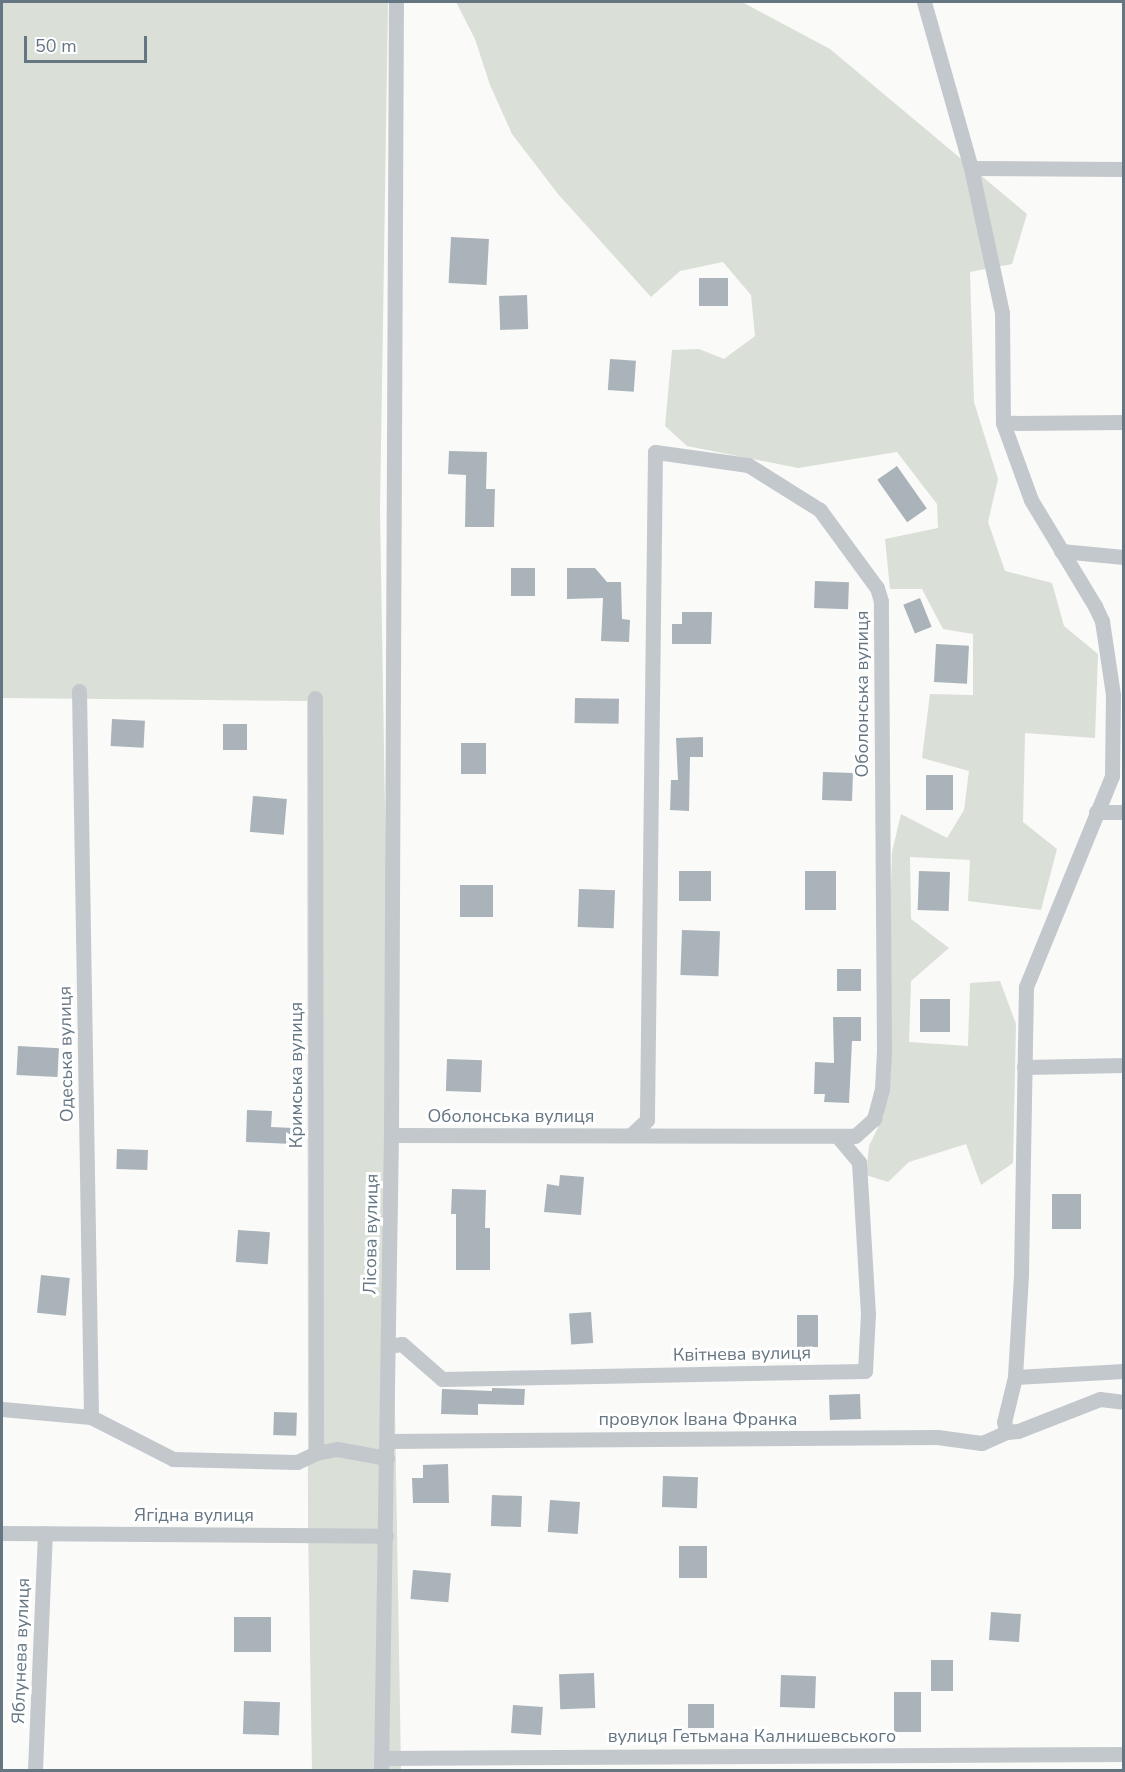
<!DOCTYPE html>
<html>
<head>
<meta charset="utf-8">
<style>
  body { margin:0 }
  #map { position:relative; width:1125px; height:1772px; overflow:hidden; background:#fafaf8; font-family:"Nunito Sans",sans-serif }
  div>[style] { position:absolute }
  .green>* { inset:0; background:#dadfd7 }
  .building>* { inset:0; background:#aab3b9; transform-origin:0 0 }
  .street>* { height:15px; margin:-7.5px; padding:0 7.5px; transform-origin:7.5px; border-radius:7.5px; background:#c3c8cc }
  span { translate:-50% -50%; white-space:nowrap; text-align:center; line-height:1.15; -webkit-text-stroke:6px #fff; paint-order:stroke }
  .street-label { font-size:18px; color:#657683 }
  .frame { position:absolute; inset:0; border:3px solid #657683; pointer-events:none }
  .scale { position:absolute; left:24px; top:36px; width:123px; height:27px; box-sizing:border-box; border:3px solid #657683; border-top:0; padding-left:8px; font-size:18px; line-height:21px; white-space:nowrap; color:#657683; -webkit-text-stroke:4px #fff; paint-order:stroke }
</style>
</head>
<body>
<div id="map">
  <div class="green">
    <i style="clip-path:polygon(2px 2px,388px 2px,380px 511px,401px 1770px,312px 1770px,308px 1526px,307px 701px,2px 698px)"></i>
    <i style="clip-path:polygon(456px 2px,742px 2px,830px 49px,1027px 214px,1012px 264px,970px 272px,974px 402px,998px 479px,988px 522px,1005px 571px,1052px 583px,1064px 626px,1098px 654px,1095px 738px,1025px 733px,1023px 822px,1057px 849px,1041px 910px,968px 901px,970px 860px,910px 857px,911px 919px,949px 948px,911px 981px,909px 1042px,968px 1046px,970px 983px,1000px 981px,1016px 1024px,1013px 1163px,981px 1185px,966px 1144px,909px 1162px,888px 1182px,866px 1175px,869px 1146px,884px 1115px,892px 852px,901px 814px,947px 838px,964px 810px,969px 771px,922px 758px,930px 694px,973px 695px,973px 634px,943px 629px,922px 589px,890px 589px,885px 539px,938px 528px,937px 504px,897px 452px,798px 468px,687px 446px,665px 426px,672px 350px,699px 349px,724px 359px,755px 336px,751px 295px,723px 262px,680px 271px,651px 297px,558px 194px,512px 134px,490px 85px,475px 39px)"></i>
  </div>
  <div class="building">
    <i style="left:451px;top:237px;width:38px;height:46px;rotate:3deg"></i>
    <i style="left:699px;top:278px;width:29px;height:28px"></i>
    <i style="left:527px;top:295px;width:34px;height:28px;rotate:88deg"></i>
    <i style="left:610px;top:359px;width:26px;height:31px;rotate:4deg"></i>
    <i style="clip-path:polygon(449px 451px,487px 452px,486px 489px,495px 489px,494px 527px,465px 527px,466px 475px,448px 474px)"></i>
    <i style="left:897px;top:466px;width:52px;height:24px;rotate:55deg"></i>
    <i style="left:511px;top:568px;width:24px;height:28px"></i>
    <i style="clip-path:polygon(567px 568px,595px 568px,607px 582px,621px 582px,622px 619px,630px 620px,629px 642px,601px 641px,603px 598px,567px 599px)"></i>
    <i style="left:815px;top:581px;width:34px;height:27px;rotate:2deg"></i>
    <i style="left:920px;top:598px;width:31px;height:18px;rotate:68deg"></i>
    <i style="clip-path:polygon(682px 612px,712px 612px,711px 644px,672px 644px,672px 624px,682px 624px)"></i>
    <i style="left:936px;top:644px;width:33px;height:38px;rotate:3deg"></i>
    <i style="left:575px;top:698px;width:44px;height:25px;rotate:1deg"></i>
    <i style="left:112px;top:719px;width:33px;height:27px;rotate:3deg"></i>
    <i style="left:223px;top:724px;width:24px;height:26px"></i>
    <i style="clip-path:polygon(703px 737px,703px 757px,690px 757px,689px 811px,670px 810px,671px 780px,678px 780px,676px 738px)"></i>
    <i style="left:461px;top:743px;width:25px;height:31px"></i>
    <i style="left:823px;top:772px;width:30px;height:28px;rotate:2deg"></i>
    <i style="left:926px;top:775px;width:27px;height:35px"></i>
    <i style="left:253px;top:796px;width:34px;height:36px;rotate:5deg"></i>
    <i style="left:679px;top:871px;width:32px;height:30px"></i>
    <i style="left:805px;top:871px;width:31px;height:39px"></i>
    <i style="left:919px;top:871px;width:31px;height:39px;rotate:2deg"></i>
    <i style="left:460px;top:885px;width:33px;height:32px"></i>
    <i style="left:579px;top:889px;width:36px;height:38px;rotate:2deg"></i>
    <i style="left:682px;top:930px;width:38px;height:45px;rotate:2deg"></i>
    <i style="left:837px;top:969px;width:24px;height:22px"></i>
    <i style="left:950px;top:999px;width:33px;height:30px;rotate:90deg"></i>
    <i style="clip-path:polygon(833px 1017px,861px 1017px,861px 1041px,852px 1041px,849px 1103px,824px 1102px,825px 1094px,814px 1094px,815px 1062px,834px 1063px)"></i>
    <i style="left:18px;top:1046px;width:41px;height:29px;rotate:3deg"></i>
    <i style="left:447px;top:1059px;width:35px;height:32px;rotate:2deg"></i>
    <i style="clip-path:polygon(247px 1110px,272px 1111px,271px 1127px,293px 1128px,292px 1144px,246px 1142px)"></i>
    <i style="left:117px;top:1149px;width:31px;height:20px;rotate:2deg"></i>
    <i style="clip-path:polygon(560px 1175px,584px 1177px,581px 1215px,544px 1212px,547px 1184px,559px 1186px)"></i>
    <i style="clip-path:polygon(452px 1189px,486px 1190px,485px 1228px,490px 1228px,490px 1270px,456px 1270px,456px 1214px,451px 1214px)"></i>
    <i style="left:1052px;top:1194px;width:29px;height:35px"></i>
    <i style="left:238px;top:1230px;width:32px;height:32px;rotate:4deg"></i>
    <i style="left:41px;top:1275px;width:29px;height:38px;rotate:6deg"></i>
    <i style="left:591px;top:1312px;width:31px;height:22px;rotate:86deg"></i>
    <i style="left:797px;top:1315px;width:21px;height:32px"></i>
    <i style="clip-path:polygon(492px 1388px,525px 1389px,524px 1405px,478px 1404px,478px 1415px,441px 1414px,442px 1389px,492px 1391px)"></i>
    <i style="left:860px;top:1394px;width:25px;height:31px;rotate:88deg"></i>
    <i style="left:274px;top:1412px;width:23px;height:23px;rotate:2deg"></i>
    <i style="clip-path:polygon(448px 1464px,449px 1503px,413px 1503px,412px 1478px,423px 1478px,423px 1465px)"></i>
    <i style="left:663px;top:1476px;width:35px;height:31px;rotate:2deg"></i>
    <i style="left:492px;top:1495px;width:30px;height:31px;rotate:2deg"></i>
    <i style="left:550px;top:1500px;width:30px;height:32px;rotate:4deg"></i>
    <i style="left:679px;top:1546px;width:28px;height:32px"></i>
    <i style="left:413px;top:1570px;width:38px;height:29px;rotate:5deg"></i>
    <i style="left:991px;top:1612px;width:30px;height:28px;rotate:4deg"></i>
    <i style="left:234px;top:1617px;width:37px;height:35px"></i>
    <i style="left:931px;top:1660px;width:22px;height:31px"></i>
    <i style="left:594px;top:1673px;width:35px;height:35px;rotate:88deg"></i>
    <i style="left:781px;top:1675px;width:35px;height:32px;rotate:2deg"></i>
    <i style="left:894px;top:1692px;width:27px;height:40px"></i>
    <i style="left:244px;top:1701px;width:36px;height:33px;rotate:2deg"></i>
    <i style="left:688px;top:1704px;width:26px;height:24px"></i>
    <i style="left:513px;top:1705px;width:30px;height:28px;rotate:4deg"></i>
  </div>
  <div class="street">
    <i style="left:924px;top:2px;width:173px;rotate:74.2deg"></i>
    <i style="left:971px;top:168px;width:148px;rotate:77.9deg"></i>
    <i style="left:1002px;top:313px;width:110px;rotate:89.5deg"></i>
    <i style="left:1003px;top:423px;width:82px;rotate:70deg"></i>
    <i style="left:1031px;top:500px;width:124px;rotate:58.9deg"></i>
    <i style="left:1095px;top:606px;width:17px;rotate:65deg"></i>
    <i style="left:1102px;top:621px;width:75px;rotate:81.5deg"></i>
    <i style="left:1113px;top:695px;width:81px;rotate:90.7deg"></i>
    <i style="left:1112px;top:776px;width:228px;rotate:112.2deg"></i>
    <i style="left:1026px;top:987px;width:288px;rotate:91deg"></i>
    <i style="left:1021px;top:1275px;width:102px;rotate:93.4deg"></i>
    <i style="left:1015px;top:1377px;width:46px;rotate:103.7deg"></i>
    <i style="left:1004px;top:1422px;width:10px;rotate:73deg"></i>
    <i style="left:1007px;top:1432px;width:11px;rotate:-5deg"></i>
    <i style="left:1018px;top:1431px;width:88px;rotate:-21.3deg"></i>
    <i style="left:1100px;top:1399px;width:24px;rotate:7deg"></i>
    <i style="left:971px;top:168px;width:153px;rotate:0.4deg"></i>
    <i style="left:1003px;top:423px;width:121px;rotate:-0.5deg"></i>
    <i style="left:1061px;top:551px;width:63px;rotate:5.4deg"></i>
    <i style="left:79px;top:691px;width:726px;rotate:89.05deg"></i>
    <i style="left:315px;top:698px;width:755px;rotate:89.92deg"></i>
    <i style="left:1096px;top:812px;width:28px"></i>
    <i style="left:1024px;top:1067px;width:100px;rotate:-1.1deg"></i>
    <i style="left:391px;top:1135px;width:464px;rotate:0.1deg"></i>
    <i style="left:855px;top:1136px;width:25px;rotate:-42deg"></i>
    <i style="left:874px;top:1119px;width:31px;rotate:-75deg"></i>
    <i style="left:882px;top:1089px;width:37px;rotate:-87deg"></i>
    <i style="left:884px;top:1052px;width:451px;rotate:-90.4deg"></i>
    <i style="left:881px;top:601px;width:14px;rotate:-107deg"></i>
    <i style="left:877px;top:588px;width:97px;rotate:-126.2deg"></i>
    <i style="left:820px;top:510px;width:85px;rotate:-148deg"></i>
    <i style="left:748px;top:465px;width:94px;rotate:-172deg"></i>
    <i style="left:655px;top:452px;width:668px;rotate:90.69deg"></i>
    <i style="left:647px;top:1120px;width:22px;rotate:137deg"></i>
    <i style="left:389px;top:1346px;width:13px;rotate:-9deg"></i>
    <i style="left:402px;top:1344px;width:53px;rotate:41.2deg"></i>
    <i style="left:442px;top:1379px;width:423px;rotate:-1.1deg"></i>
    <i style="left:865px;top:1371px;width:57px;rotate:-87deg"></i>
    <i style="left:868px;top:1314px;width:152px;rotate:-93.4deg"></i>
    <i style="left:859px;top:1162px;width:34px;rotate:-130deg"></i>
    <i style="left:1015px;top:1377px;width:109px;rotate:-3.2deg"></i>
    <i style="left:2px;top:1409px;width:89px;rotate:5.1deg"></i>
    <i style="left:91px;top:1417px;width:92px;rotate:27.1deg"></i>
    <i style="left:173px;top:1459px;width:124px;rotate:1.4deg"></i>
    <i style="left:297px;top:1462px;width:21px;rotate:-25deg"></i>
    <i style="left:316px;top:1453px;width:21px;rotate:-11deg"></i>
    <i style="left:337px;top:1449px;width:51px;rotate:10.2deg"></i>
    <i style="left:387px;top:1441px;width:550px;rotate:-0.42deg"></i>
    <i style="left:937px;top:1437px;width:45px;rotate:7.6deg"></i>
    <i style="left:982px;top:1443px;width:27px;rotate:-24deg"></i>
    <i style="left:2px;top:1533px;width:384px;rotate:0.4deg"></i>
    <i style="left:381px;top:1758px;width:743px;rotate:-0.31deg"></i>
    <i style="left:35px;top:1770px;width:237px;rotate:-87.6deg"></i>
    <i style="left:381px;top:1770px;width:635px;rotate:-89.1deg"></i>
    <i style="left:391px;top:1135px;width:1133px;rotate:-89.75deg"></i>
  </div>
  <div class="street-label">
    <span style="left:862px;top:694px;rotate:-90deg">Оболонська вулиця</span>
    <span style="left:66px;top:1054px;rotate:-91deg">Одеська вулиця</span>
    <span style="left:296px;top:1075px;rotate:-90deg">Кримська вулиця</span>
    <span style="left:511px;top:1116px">Оболонська вулиця</span>
    <span style="left:371px;top:1234px;rotate:-89deg">Лісова вулиця</span>
    <span style="left:742px;top:1354px;rotate:-1deg">Квітнева вулиця</span>
    <span style="left:698px;top:1419px">провулок Івана Франка</span>
    <span style="left:194px;top:1515px">Ягідна вулиця</span>
    <span style="left:21px;top:1651px;rotate:-88deg">Яблунева вулиця</span>
    <span style="left:752px;top:1736px">вулиця Гетьмана Калнишевського</span>
  </div>
  <div class="frame"></div>
  <div class="scale">50 m</div>
</div>
</body>
</html>
